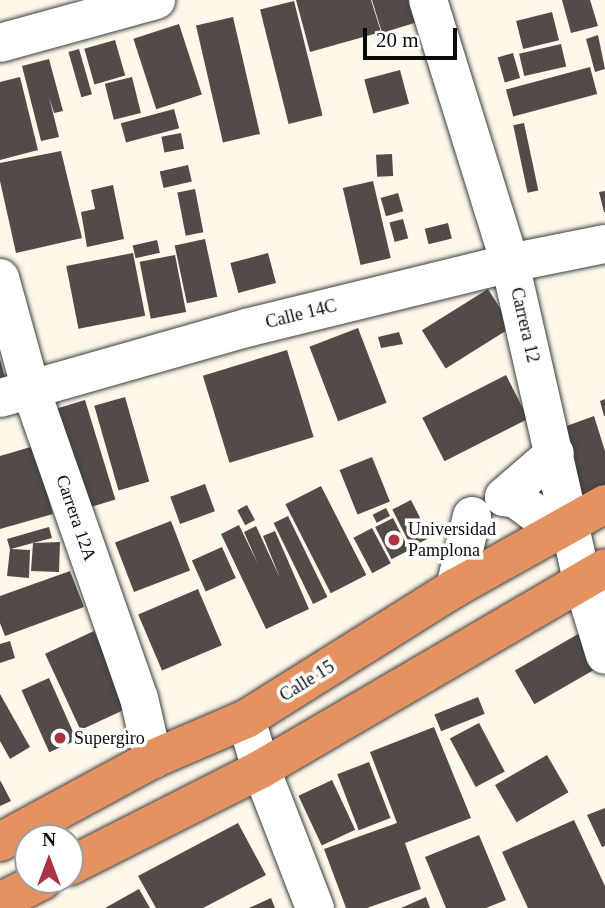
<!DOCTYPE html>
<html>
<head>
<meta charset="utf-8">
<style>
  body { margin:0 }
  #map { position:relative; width:605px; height:908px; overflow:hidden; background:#fdf8ea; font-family:Georgia,serif }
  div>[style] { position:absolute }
  .building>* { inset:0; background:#524b48; transform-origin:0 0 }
  .roads { filter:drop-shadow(0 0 2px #3d3d3d) drop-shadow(0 0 2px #3d3d3d) }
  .minor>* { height:38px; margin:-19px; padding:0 19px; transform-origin:19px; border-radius:19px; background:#fff }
  .highway>* { height:38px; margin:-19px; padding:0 19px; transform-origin:19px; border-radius:19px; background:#e59260 }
  .dots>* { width:19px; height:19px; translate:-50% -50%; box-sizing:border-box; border:4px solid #fff; border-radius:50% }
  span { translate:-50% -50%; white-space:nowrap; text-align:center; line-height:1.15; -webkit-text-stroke:7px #fff; paint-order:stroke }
  .street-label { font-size:18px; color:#0a0a0a }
  .poi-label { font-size:18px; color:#0a0a0a }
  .left { translate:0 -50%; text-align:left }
  .north { position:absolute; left:14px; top:824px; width:70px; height:70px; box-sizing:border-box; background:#fff; border:2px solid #9d9d9d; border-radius:50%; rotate:0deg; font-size:19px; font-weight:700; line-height:28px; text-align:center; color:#0a0a0a }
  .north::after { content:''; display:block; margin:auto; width:24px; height:32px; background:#ab3241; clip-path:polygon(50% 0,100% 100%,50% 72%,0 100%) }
  .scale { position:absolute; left:363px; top:28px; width:94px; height:32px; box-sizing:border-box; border:4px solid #0a0a0a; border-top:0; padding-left:9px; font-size:21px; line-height:24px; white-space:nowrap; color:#0a0a0a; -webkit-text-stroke:5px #fff; paint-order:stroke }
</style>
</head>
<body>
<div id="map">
  <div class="building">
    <i style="clip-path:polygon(296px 0,371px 0,381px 32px,310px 52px)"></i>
    <i style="clip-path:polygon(372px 0,418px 0,424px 20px,382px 33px)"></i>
    <i style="clip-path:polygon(562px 0,590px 0,598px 26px,571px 33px)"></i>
    <i style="left:294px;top:1px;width:118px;height:35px;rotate:76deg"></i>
    <i style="left:552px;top:12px;width:29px;height:37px;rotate:76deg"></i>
    <i style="left:233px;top:17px;width:120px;height:38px;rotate:77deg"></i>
    <i style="left:179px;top:24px;width:74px;height:48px;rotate:72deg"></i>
    <i style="clip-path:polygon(598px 35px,605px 69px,595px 72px,586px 39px)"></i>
    <i style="left:115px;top:40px;width:37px;height:32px;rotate:74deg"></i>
    <i style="left:561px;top:44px;width:23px;height:43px;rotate:77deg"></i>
    <i style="left:79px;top:49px;width:47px;height:11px;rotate:74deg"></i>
    <i style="left:513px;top:53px;width:26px;height:16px;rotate:74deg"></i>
    <i style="clip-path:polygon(49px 59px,63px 111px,54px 113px,49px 97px,59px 137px,41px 141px,22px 66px)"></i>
    <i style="left:590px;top:67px;width:28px;height:87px;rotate:75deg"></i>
    <i style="left:400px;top:70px;width:35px;height:37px;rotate:75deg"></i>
    <i style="clip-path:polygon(20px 77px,38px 150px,0 160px,0 82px)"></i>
    <i style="left:132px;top:77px;width:37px;height:28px;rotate:76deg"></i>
    <i style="left:174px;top:109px;width:20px;height:55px;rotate:75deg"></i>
    <i style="left:524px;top:123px;width:69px;height:11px;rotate:78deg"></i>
    <i style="left:181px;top:133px;width:16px;height:20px;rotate:79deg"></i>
    <i style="clip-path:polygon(61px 151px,82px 238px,16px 253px,0 181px,0 163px)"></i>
    <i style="left:392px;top:154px;width:22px;height:16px;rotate:87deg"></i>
    <i style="left:188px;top:165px;width:17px;height:29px;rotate:77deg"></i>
    <i style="left:373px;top:181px;width:79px;height:31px;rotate:77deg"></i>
    <i style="clip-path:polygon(113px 185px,124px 239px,87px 247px,81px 212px,95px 209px,91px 190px)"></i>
    <i style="left:195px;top:189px;width:44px;height:18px;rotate:79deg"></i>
    <i style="clip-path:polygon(605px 191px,605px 212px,604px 212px,599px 192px)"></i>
    <i style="left:398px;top:193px;width:19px;height:18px;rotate:74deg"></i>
    <i style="left:403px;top:219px;width:20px;height:14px;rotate:75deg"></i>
    <i style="left:448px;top:223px;width:16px;height:24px;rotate:76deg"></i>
    <i style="left:205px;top:239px;width:59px;height:31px;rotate:78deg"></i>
    <i style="left:157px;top:240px;width:13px;height:25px;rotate:77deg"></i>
    <i style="left:133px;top:253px;width:64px;height:68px;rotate:79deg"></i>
    <i style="left:268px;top:253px;width:31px;height:39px;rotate:75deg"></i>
    <i style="left:175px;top:255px;width:58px;height:36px;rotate:79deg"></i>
    <i style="left:488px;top:289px;width:45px;height:78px;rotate:58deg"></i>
    <i style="left:358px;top:328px;width:80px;height:52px;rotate:69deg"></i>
    <i style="clip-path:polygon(399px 332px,403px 344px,381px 348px,378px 337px)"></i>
    <i style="left:287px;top:350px;width:91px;height:88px;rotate:73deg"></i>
    <i style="clip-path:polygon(0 359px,6px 381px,0 382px)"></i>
    <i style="left:506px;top:375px;width:49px;height:94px;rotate:63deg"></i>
    <i style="left:125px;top:397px;width:88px;height:32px;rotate:74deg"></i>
    <i style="clip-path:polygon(605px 399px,605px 416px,604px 416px,600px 401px)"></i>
    <i style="left:85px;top:400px;width:104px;height:36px;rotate:73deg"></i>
    <i style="clip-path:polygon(594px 416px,605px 451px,605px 491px,585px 504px,564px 427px)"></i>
    <i style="clip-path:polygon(34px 446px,53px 514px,0 529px,0 456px)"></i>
    <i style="left:372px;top:457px;width:48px;height:35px;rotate:68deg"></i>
    <i style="left:205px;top:484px;width:29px;height:37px;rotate:70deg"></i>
    <i style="left:321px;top:486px;width:100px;height:40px;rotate:63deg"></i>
    <i style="left:411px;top:500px;width:42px;height:21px;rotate:63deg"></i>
    <i style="left:247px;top:505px;width:17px;height:11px;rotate:62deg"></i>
    <i style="left:386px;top:508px;width:9px;height:15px;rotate:63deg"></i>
    <i style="left:288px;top:516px;width:90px;height:16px;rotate:64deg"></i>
    <i style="left:393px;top:518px;width:36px;height:20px;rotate:63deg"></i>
    <i style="left:171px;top:521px;width:53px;height:60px;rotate:69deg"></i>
    <i style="clip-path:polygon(239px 525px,258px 564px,244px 532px,256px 526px,280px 578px,263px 536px,275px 531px,309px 609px,266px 629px,221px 534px)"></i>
    <i style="clip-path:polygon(49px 527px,52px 538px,33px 543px,60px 542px,59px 572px,31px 571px,33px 543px,11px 549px,30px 550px,29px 578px,7px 576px,10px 549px,7px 539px)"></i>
    <i style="left:372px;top:528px;width:40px;height:21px;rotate:62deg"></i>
    <i style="left:222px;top:547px;width:34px;height:33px;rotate:66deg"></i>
    <i style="clip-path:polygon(70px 571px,84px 607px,5px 636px,0 623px,0 596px)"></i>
    <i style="left:198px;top:589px;width:61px;height:65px;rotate:67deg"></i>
    <i style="left:585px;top:630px;width:39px;height:81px;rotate:60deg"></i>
    <i style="left:94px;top:631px;width:84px;height:54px;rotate:65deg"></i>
    <i style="clip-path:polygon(10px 641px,15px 658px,0 663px,0 644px)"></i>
    <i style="left:49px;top:678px;width:68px;height:30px;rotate:66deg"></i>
    <i style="clip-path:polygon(0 694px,30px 747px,10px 759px,0 741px)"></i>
    <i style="left:478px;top:697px;width:18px;height:47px;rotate:68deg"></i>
    <i style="left:479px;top:723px;width:55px;height:33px;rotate:62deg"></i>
    <i style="clip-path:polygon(434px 727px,471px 818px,405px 843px,421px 889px,367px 908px,346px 908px,324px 849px,397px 823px,370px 752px)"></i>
    <i style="left:547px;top:755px;width:43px;height:60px;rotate:60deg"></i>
    <i style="left:369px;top:762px;width:60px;height:34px;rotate:69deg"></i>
    <i style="clip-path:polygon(0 780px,11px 801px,0 806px)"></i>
    <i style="left:332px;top:780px;width:55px;height:37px;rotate:65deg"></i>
    <i style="clip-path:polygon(605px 808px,605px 846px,602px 847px,587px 815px)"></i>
    <i style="clip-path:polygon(574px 820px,605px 886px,605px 908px,528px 908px,502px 852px)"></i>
    <i style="clip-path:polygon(238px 823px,266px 875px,203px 908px,156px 908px,138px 876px)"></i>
    <i style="clip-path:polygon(479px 835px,506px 900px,486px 908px,446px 908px,425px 857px)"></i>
    <i style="clip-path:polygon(139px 889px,150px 908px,105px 908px)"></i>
    <i style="clip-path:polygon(426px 897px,430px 908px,401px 908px)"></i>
    <i style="clip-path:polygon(271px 898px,275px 908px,249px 908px)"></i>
  </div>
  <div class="roads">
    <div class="minor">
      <i style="left:428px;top:0;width:275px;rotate:72.7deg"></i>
      <i style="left:510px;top:263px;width:325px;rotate:77.2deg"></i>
      <i style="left:582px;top:580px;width:78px;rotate:73deg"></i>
      <i style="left:0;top:43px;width:162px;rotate:-15.4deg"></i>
      <i style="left:0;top:278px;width:116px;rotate:74.5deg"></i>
      <i style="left:31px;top:390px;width:326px;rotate:70.7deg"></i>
      <i style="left:139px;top:698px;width:63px;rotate:77.1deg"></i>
      <i style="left:0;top:398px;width:256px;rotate:-15.9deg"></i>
      <i style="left:246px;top:328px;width:272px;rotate:-13.8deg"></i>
      <i style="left:510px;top:263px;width:97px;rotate:-11.3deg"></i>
      <i style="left:504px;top:497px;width:67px;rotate:-40.8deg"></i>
      <i style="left:504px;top:497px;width:12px;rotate:9deg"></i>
      <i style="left:516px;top:499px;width:52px;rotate:36.4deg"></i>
      <i style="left:455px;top:588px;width:74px;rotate:-76.7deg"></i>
      <i style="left:246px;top:719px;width:52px;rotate:73.3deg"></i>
      <i style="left:261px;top:769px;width:149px;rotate:68.8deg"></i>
    </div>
    <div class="highway">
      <i style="left:0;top:842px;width:174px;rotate:-28.5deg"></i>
      <i style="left:153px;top:759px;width:101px;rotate:-23.3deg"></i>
      <i style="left:246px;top:719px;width:247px;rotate:-32.1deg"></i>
      <i style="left:455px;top:588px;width:172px;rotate:-29.2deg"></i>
      <i style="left:70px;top:866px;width:214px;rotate:-26.9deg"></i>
      <i style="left:261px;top:769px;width:398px;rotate:-30.3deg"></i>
      <i style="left:0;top:902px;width:48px;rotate:-27.1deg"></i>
    </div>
  </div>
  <div class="dots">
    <i style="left:394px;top:540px;background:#ab3241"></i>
    <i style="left:60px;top:738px;background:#ab3241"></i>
  </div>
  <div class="street-label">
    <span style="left:301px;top:314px;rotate:-14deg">Calle 14C</span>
    <span style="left:525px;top:325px;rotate:77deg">Carrera 12</span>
    <span style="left:76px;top:518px;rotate:71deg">Carrera 12A</span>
    <span style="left:307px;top:681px;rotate:-32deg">Calle 15</span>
  </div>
  <div class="poi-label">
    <span class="left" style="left:408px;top:540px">Universidad<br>Pamplona</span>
    <span class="left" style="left:74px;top:738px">Supergiro</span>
  </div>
  <div class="north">N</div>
  <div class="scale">20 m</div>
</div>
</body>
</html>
